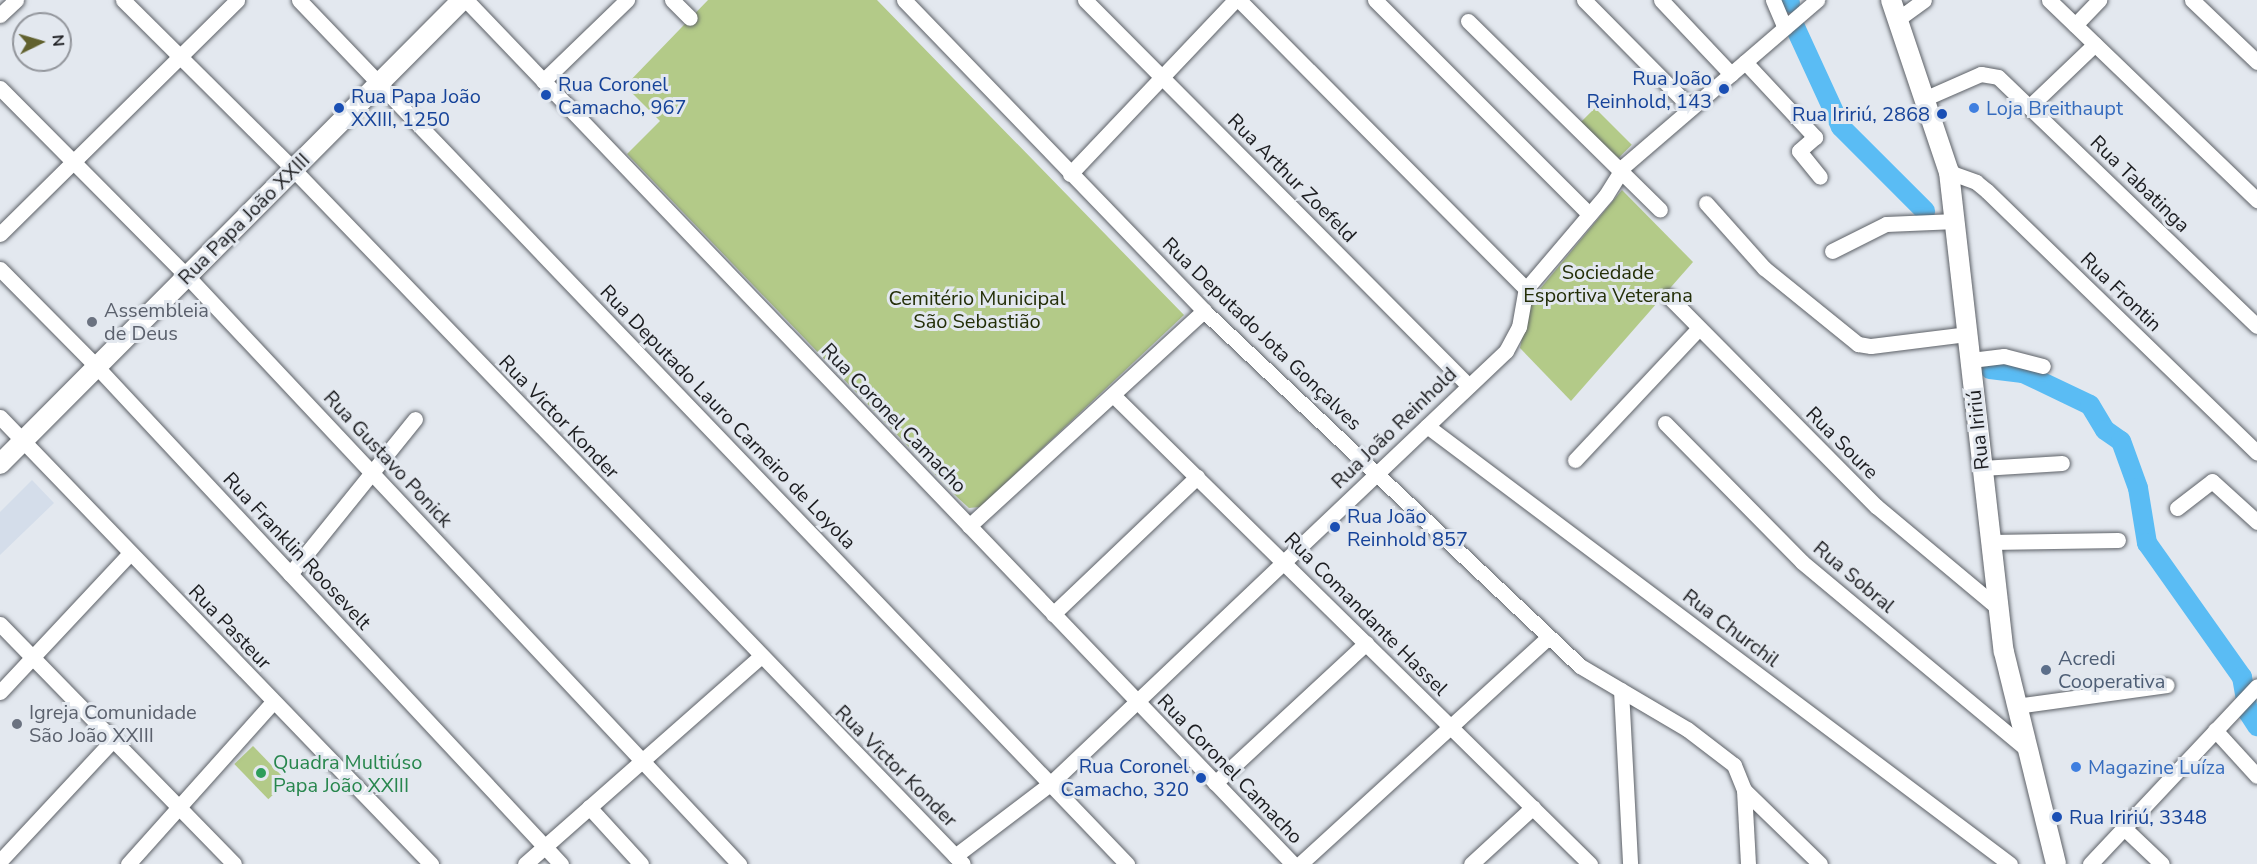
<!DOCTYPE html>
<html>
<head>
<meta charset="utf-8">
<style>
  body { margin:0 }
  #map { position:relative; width:2257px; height:864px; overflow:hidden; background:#e3e8ef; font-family:"Nunito Sans",sans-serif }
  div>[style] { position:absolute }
  .built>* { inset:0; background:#d4ddea }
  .green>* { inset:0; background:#b3ca88; transform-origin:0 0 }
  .river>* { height:20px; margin:-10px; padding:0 10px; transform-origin:10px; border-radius:10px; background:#5abcf4 }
  .roads { filter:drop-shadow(0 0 2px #5d6167) drop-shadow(0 0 2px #5d6167) }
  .minor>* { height:15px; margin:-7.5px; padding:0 7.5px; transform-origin:7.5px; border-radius:7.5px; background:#fff }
  .major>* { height:20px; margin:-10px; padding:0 10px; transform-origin:10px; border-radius:10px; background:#fff }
  .dots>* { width:16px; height:16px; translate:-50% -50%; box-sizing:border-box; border:3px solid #e3e8ef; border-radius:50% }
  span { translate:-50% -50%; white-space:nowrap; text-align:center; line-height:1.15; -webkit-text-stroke:6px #e3e8ef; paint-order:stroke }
  .transit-label { font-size:20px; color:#164399 }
  .right { translate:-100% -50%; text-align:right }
  .left { translate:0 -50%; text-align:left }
  .shop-label { font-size:20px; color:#366cbe }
  .street-label { font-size:20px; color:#1b1c1f }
  .park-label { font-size:20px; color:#242f08 }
  .worship-label { font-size:20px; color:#5b616d }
  .service-label { font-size:20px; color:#4e5e75 }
  .leisure-label { font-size:20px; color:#27864d }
  .north { position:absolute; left:12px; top:12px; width:60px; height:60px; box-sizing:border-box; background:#e3e8ef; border:2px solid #93969c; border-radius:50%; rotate:85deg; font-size:16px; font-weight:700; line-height:24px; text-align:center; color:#1b1c1f }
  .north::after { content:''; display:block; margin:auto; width:21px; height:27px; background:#61612e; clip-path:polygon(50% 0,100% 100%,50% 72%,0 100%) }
</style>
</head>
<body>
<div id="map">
  <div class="built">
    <i style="clip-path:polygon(32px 480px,54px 503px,0 555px,0 512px)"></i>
  </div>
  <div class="green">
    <i style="clip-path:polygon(708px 0,877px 0,1184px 315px,980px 507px,969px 508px,957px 497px,627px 154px,660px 121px,625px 86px)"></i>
    <i style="left:1595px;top:108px;width:52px;height:21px;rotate:45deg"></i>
    <i style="clip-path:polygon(1622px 190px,1693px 262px,1571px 401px,1520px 348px,1530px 301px)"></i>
    <i style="left:253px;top:746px;width:49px;height:26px;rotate:46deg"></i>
  </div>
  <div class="river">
    <i style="left:1789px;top:0;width:3px;rotate:72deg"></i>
    <i style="left:1795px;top:27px;width:110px;rotate:65.3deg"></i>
    <i style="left:1841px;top:127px;width:119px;rotate:45deg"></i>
    <i style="left:1990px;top:369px;width:33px;rotate:7deg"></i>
    <i style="left:2023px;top:373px;width:74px;rotate:25.5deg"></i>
    <i style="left:2090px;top:405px;width:29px;rotate:59deg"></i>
    <i style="left:2105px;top:430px;width:19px;rotate:35deg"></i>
    <i style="left:2121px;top:441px;width:50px;rotate:70.1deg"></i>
    <i style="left:2138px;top:488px;width:56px;rotate:80.7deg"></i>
    <i style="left:2147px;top:543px;width:164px;rotate:54.7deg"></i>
    <i style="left:2242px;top:677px;width:36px;rotate:80deg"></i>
    <i style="left:2248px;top:712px;width:17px;rotate:57deg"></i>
  </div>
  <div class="roads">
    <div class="minor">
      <i style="left:123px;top:0;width:240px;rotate:44.8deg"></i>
      <i style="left:293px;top:169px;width:965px;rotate:46.05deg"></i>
      <i style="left:299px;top:0;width:1197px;rotate:46.22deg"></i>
      <i style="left:466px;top:0;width:1196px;rotate:46.25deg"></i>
      <i style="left:672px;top:0;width:25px;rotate:45deg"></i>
      <i style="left:904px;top:0;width:432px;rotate:46deg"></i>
      <i style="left:1204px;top:311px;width:517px;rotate:43.35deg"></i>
      <i style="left:1580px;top:666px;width:124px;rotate:30.5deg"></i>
      <i style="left:1687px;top:729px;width:59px;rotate:37.5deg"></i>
      <i style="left:1734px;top:765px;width:27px;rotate:68deg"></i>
      <i style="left:1744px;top:790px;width:74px;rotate:86.9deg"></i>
      <i style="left:1085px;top:0;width:544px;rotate:45.15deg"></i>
      <i style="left:1239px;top:0;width:407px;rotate:45.2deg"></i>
      <i style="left:1375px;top:0;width:303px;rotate:45deg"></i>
      <i style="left:1584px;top:0;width:152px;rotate:45.3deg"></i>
      <i style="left:1661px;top:0;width:102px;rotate:46.6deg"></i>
      <i style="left:1773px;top:0;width:30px;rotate:67deg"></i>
      <i style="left:2049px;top:0;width:289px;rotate:43.9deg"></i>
      <i style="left:2192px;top:0;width:90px;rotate:43.6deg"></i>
      <i style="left:0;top:15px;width:22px;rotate:-43deg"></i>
      <i style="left:1898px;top:19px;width:32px;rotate:-36deg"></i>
      <i style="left:1468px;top:21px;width:269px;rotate:44.5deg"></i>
      <i style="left:2075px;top:25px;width:35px;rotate:-46deg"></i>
      <i style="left:1745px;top:62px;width:103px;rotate:47deg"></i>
      <i style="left:1815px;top:137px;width:21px;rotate:139deg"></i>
      <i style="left:1799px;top:151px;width:33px;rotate:51deg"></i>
      <i style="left:543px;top:81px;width:117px;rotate:-44deg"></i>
      <i style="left:0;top:88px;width:265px;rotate:45.2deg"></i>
      <i style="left:187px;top:276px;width:807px;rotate:46.81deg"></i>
      <i style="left:1926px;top:98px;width:60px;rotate:-23.6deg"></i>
      <i style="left:1981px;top:74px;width:17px;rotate:10deg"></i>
      <i style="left:1998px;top:77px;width:359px;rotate:43.9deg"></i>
      <i style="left:2029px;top:107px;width:91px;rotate:-43.7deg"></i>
      <i style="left:1949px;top:172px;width:29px;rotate:20deg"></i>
      <i style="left:1976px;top:182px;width:14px;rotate:39deg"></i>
      <i style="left:1987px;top:191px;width:376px;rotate:44.1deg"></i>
      <i style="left:1070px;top:174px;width:240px;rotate:-46.5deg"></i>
      <i style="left:1706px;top:203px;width:87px;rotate:48.3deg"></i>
      <i style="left:1764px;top:268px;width:121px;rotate:39deg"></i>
      <i style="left:1858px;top:344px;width:13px;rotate:9deg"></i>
      <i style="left:1871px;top:346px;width:98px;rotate:-7.1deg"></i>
      <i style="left:0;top:234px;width:333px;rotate:-44.6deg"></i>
      <i style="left:1832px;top:251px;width:60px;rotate:-26.6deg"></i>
      <i style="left:1886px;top:224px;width:70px;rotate:-2.5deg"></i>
      <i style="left:0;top:269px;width:138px;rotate:45.3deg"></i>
      <i style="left:97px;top:367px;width:680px;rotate:46.97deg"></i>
      <i style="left:1668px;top:296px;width:296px;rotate:45.3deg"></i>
      <i style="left:1876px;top:506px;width:158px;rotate:39.9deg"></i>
      <i style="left:1971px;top:360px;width:33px;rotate:-7deg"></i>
      <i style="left:2004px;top:356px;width:40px;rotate:14.4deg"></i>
      <i style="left:1113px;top:395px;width:669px;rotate:44.52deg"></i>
      <i style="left:0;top:417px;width:621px;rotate:46.04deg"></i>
      <i style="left:1665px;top:423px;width:195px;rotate:45.4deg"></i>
      <i style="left:1802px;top:562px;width:294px;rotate:39.8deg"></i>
      <i style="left:1427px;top:426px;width:729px;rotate:36.92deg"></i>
      <i style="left:1575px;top:460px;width:181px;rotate:-46.8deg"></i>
      <i style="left:1982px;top:468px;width:80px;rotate:-3.6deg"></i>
      <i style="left:2177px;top:508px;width:44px;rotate:-37.6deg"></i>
      <i style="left:2212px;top:481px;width:61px;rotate:42.3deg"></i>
      <i style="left:969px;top:526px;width:319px;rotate:-42.5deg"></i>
      <i style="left:1990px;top:542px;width:128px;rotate:-0.9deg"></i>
      <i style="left:290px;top:574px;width:199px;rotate:-51.1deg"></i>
      <i style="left:1053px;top:614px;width:199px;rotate:-43.6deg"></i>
      <i style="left:0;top:624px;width:335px;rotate:45.7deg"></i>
      <i style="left:1621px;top:690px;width:174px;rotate:87deg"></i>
      <i style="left:0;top:692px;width:190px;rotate:-46.9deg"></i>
      <i style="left:2016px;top:706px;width:152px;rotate:-7.9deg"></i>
      <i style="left:2215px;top:730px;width:62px;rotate:47.6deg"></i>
      <i style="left:1215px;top:783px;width:206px;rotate:-42.8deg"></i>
      <i style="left:1744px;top:790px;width:106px;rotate:44.2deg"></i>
      <i style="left:589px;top:807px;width:77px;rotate:47.6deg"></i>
      <i style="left:2124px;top:828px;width:52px;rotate:43.5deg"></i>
      <i style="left:955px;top:856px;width:119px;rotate:-37.2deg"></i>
      <i style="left:1050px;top:784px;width:629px;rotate:-43.52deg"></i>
      <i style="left:1506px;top:351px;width:27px;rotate:-62deg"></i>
      <i style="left:1519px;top:327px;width:39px;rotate:-80deg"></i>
      <i style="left:1526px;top:289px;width:123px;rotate:-49.6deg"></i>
      <i style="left:1606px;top:195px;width:34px;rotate:-58deg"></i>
      <i style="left:1624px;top:166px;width:255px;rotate:-40.7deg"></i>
      <i style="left:0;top:861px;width:166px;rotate:-47deg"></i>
      <i style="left:128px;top:864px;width:217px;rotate:-48.2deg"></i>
      <i style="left:525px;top:864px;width:313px;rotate:-41.4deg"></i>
      <i style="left:1300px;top:864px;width:337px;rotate:-42.4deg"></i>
      <i style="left:1471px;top:864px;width:84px;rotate:-42.6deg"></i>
      <i style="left:2090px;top:864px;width:244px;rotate:-46.8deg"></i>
    </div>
    <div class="major">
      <i style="left:1891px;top:0;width:182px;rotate:71.4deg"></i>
      <i style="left:1949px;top:172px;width:483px;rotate:83.5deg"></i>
      <i style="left:2004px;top:652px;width:218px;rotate:76.2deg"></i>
      <i style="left:0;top:464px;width:655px;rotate:-45.12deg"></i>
    </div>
  </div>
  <div class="dots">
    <i style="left:1724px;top:89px;background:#1a4fb4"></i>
    <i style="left:546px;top:95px;background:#1a4fb4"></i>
    <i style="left:339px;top:108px;background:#1a4fb4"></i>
    <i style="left:1974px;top:108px;background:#3f7fe0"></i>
    <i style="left:1942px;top:114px;background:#1a4fb4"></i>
    <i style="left:92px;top:322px;background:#6b7280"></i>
    <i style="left:1335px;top:527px;background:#1a4fb4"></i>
    <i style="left:2046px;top:670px;background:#5c6f8a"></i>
    <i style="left:17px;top:724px;background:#6b7280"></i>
    <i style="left:2076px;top:767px;background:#3f7fe0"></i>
    <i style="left:261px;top:773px;background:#2e9e5b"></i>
    <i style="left:1201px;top:778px;background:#1a4fb4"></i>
    <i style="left:2057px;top:817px;background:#1a4fb4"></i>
  </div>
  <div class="transit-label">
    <span class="right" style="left:1712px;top:90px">Rua João<br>Reinhold, 143</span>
    <span class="left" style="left:558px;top:96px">Rua Coronel<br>Camacho, 967</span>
    <span class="left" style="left:351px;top:108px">Rua Papa João<br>XXIII, 1250</span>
    <span class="right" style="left:1930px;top:114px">Rua Iririú, 2868</span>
    <span class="left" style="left:1347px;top:528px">Rua João<br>Reinhold 857</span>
    <span class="right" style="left:1189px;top:778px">Rua Coronel<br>Camacho, 320</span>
    <span class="left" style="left:2069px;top:817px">Rua Iririú, 3348</span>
  </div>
  <div class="shop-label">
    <span class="left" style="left:1986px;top:108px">Loja Breithaupt</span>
    <span class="left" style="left:2088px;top:767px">Magazine Luíza</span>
  </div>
  <div class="street-label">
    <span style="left:1292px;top:178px;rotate:45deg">Rua Arthur Zoefeld</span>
    <span style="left:2140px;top:184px;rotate:44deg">Rua Tabatinga</span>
    <span style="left:244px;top:219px;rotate:-45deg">Rua Papa João XXIII</span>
    <span style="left:2121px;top:292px;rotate:44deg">Rua Frontin</span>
    <span style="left:1262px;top:334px;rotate:44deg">Rua Deputado Jota Gonçalves</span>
    <span style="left:559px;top:417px;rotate:46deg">Rua Victor Konder</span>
    <span style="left:728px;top:417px;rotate:46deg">Rua Deputado Lauro Carneiro de Loyola</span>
    <span style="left:894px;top:418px;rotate:46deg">Rua Coronel Camacho</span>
    <span style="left:1394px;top:428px;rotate:-44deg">Rua João Reinhold</span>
    <span style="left:1978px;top:430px;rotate:-96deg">Rua Iririú</span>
    <span style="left:1842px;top:443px;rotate:45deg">Rua Soure</span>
    <span style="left:388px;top:459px;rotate:47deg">Rua Gustavo Ponick</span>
    <span style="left:297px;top:551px;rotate:47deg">Rua Franklin Roosevelt</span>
    <span style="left:1854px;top:577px;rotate:40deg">Rua Sobral</span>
    <span style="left:1366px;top:614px;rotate:45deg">Rua Comandante Hassel</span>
    <span style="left:230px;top:627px;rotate:46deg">Rua Pasteur</span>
    <span style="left:1731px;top:628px;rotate:37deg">Rua Churchil</span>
    <span style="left:896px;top:766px;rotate:45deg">Rua Victor Konder</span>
    <span style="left:1230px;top:769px;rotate:46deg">Rua Coronel Camacho</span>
  </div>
  <div class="park-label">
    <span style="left:1608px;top:284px">Sociedade<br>Esportiva Veterana</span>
    <span style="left:977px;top:310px">Cemitério Municipal<br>São Sebastião</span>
  </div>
  <div class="worship-label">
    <span class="left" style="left:104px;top:322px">Assembleia<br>de Deus</span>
    <span class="left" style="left:29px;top:724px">Igreja Comunidade<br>São João XXIII</span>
  </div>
  <div class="service-label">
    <span class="left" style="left:2058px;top:670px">Acredi<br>Cooperativa</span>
  </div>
  <div class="leisure-label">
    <span class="left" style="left:273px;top:774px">Quadra Multiúso<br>Papa João XXIII</span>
  </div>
  <div class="north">N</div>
</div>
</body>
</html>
